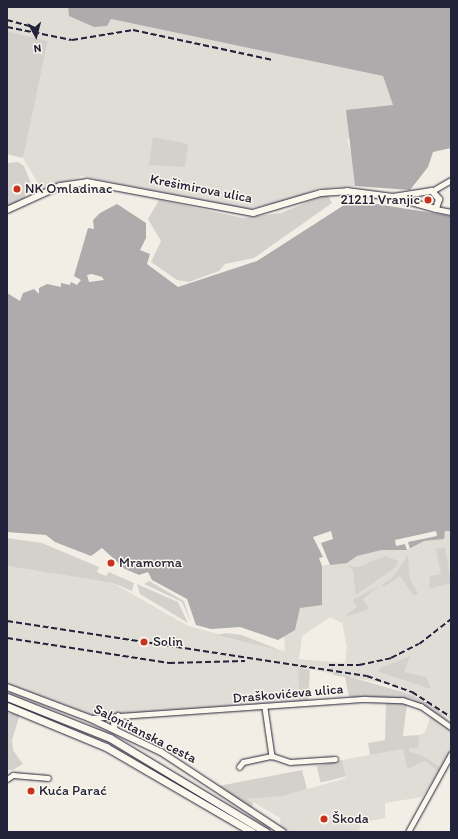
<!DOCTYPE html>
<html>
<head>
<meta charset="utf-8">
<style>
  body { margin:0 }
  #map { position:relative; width:458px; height:839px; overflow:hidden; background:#f2eee5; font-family:Itim,sans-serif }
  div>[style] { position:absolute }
  .built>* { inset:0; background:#e0dcd6 }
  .green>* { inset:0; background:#d4d1cc; transform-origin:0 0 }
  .water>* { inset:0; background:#aeabad }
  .pier>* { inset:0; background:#f2eee5 }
  .roads { filter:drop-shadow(0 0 1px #22223b) drop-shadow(0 0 1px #22223b) }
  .minor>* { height:4.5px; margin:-2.25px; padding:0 2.25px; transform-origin:2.25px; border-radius:2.25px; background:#fbf7ec }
  .major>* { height:6px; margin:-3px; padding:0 3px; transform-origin:3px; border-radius:3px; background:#fbf7ec }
  .highway>* { height:7px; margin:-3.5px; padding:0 3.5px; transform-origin:3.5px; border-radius:3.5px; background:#fbf7ec }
  .rail>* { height:1.5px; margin-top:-0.75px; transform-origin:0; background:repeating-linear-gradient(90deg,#22223b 0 6px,transparent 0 9px) }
  .dots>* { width:11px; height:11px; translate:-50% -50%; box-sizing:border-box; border:2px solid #fbf7ec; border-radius:50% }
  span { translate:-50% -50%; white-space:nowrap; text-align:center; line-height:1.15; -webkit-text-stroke:3px #fbf7ec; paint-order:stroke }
  .poi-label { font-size:14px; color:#22223b }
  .left { translate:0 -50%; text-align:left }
  .right { translate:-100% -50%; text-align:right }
  .street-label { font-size:14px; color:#22223b }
  .frame { position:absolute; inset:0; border:8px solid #22223b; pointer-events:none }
  .north { position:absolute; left:16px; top:16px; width:40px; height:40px; -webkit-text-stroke:3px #fbf7ec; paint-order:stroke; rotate:173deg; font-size:11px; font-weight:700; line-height:16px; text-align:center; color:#22223b }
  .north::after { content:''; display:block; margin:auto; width:14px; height:18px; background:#22223b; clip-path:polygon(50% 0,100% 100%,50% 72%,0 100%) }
</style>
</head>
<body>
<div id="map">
  <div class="built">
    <i style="clip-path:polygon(7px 7px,68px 7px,69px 16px,106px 26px,110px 19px,383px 76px,393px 105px,347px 140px,355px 165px,355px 186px,318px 188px,294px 199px,245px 209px,82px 176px,42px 190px,23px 158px,48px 41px,7px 31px)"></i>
    <i style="clip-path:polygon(evenodd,445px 530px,451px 531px,451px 719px,420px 698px,386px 684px,298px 667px,299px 702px,192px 712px,91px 715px,7px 685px,7px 566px,113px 583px,188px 626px,282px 651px,285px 650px,284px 636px,295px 630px,300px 608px,277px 562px,347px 563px,357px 556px,382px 550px,407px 550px,424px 541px,443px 539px,445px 530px,330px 617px,342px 623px,347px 647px,345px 663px,299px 659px,302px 636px,330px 617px)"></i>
    <i style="clip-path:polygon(431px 715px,451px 730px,451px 752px,441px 768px,409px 751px,409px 748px,418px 748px,420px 735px,425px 732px)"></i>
    <i style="clip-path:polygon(403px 749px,407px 769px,425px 761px,439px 772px,422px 797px,385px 803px,385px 818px,360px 823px,359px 832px,290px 832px,281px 827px,280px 818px,248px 799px,284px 796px,346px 778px,342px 760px)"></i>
  </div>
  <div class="green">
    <i style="clip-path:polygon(7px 31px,48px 41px,23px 158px,7px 154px)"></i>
    <i style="clip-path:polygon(153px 137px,188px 144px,185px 167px,149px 165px)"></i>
    <i style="clip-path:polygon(18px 162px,24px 166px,31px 183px,25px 182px,25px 198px,7px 208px,7px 163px)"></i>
    <i style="clip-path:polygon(327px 194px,332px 203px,254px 258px,225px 264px,219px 271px,189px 282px,177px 280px,151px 262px,161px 241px,148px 219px,159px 200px,243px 218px,281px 213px)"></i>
    <i style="clip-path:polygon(7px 538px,42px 543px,99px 567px,97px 572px,106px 576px,109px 572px,134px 583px,132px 591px,113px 583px,7px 566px)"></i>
    <i style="clip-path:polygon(445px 547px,451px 583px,429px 589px,430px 576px,441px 574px,436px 549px)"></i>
    <i style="clip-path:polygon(408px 555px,410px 580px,418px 593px,414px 596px,400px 576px,384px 587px,382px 585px,394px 576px)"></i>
    <i style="clip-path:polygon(386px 556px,398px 561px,396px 567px,356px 595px,353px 571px,349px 566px,358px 567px)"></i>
    <i style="clip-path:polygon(149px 581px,184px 601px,191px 623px,182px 602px,144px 584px)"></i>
    <i style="clip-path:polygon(137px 584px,178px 602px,188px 623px,140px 594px)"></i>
    <i style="clip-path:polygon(380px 585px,363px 599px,369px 609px,344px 617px,357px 607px,353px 600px)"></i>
    <i style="clip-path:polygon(226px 633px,242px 635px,282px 651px,217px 635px)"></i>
    <i style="clip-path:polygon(410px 656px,404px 672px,426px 677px,431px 689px,379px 672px,380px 668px)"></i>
    <i style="clip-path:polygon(298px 667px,310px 670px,308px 701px,299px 702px)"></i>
    <i style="clip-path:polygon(333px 672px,413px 695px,437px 709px,451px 722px,411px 699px,349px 697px,345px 677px,333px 675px)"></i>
    <i style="clip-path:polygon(386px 702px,407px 704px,403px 736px,420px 735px,418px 748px,409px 748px,409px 751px,427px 758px,441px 768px,439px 772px,425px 761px,407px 769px,403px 749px,370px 755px,368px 743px,385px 740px)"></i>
    <i style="clip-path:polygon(7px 713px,20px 714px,12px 740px,13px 750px,23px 764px,13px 770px,7px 770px)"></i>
    <i style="left:342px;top:760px;width:17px;height:26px;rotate:77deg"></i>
    <i style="clip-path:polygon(302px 770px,307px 789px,284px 796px,248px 799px,253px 803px,252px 809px,219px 786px)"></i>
  </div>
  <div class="water">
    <i style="clip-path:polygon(68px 7px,451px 7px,451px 148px,433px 152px,428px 167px,410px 190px,355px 186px,346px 110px,393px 105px,383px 76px,111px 19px,107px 26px,94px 27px,69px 16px)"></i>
    <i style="clip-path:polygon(evenodd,352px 200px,451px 216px,451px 531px,445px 531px,444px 539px,424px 541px,407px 550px,382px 550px,357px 556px,347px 563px,322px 566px,322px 605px,300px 608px,295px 630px,278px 640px,240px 627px,211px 629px,196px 625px,187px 599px,152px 580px,148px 572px,139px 575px,125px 569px,102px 548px,91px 556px,55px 542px,46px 535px,7px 532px,7px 293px,20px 301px,23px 293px,34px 289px,39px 294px,39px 288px,47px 284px,61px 287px,61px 283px,70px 285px,71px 282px,77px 285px,81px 280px,74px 276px,88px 228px,94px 229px,93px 220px,100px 213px,117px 204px,146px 223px,146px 238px,140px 250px,150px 254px,147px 264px,178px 287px,257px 261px,352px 200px,92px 274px,102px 277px,104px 280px,89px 282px,87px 275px,92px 274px)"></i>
  </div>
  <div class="pier">
    <i style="clip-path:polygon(331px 531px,333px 539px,321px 543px,330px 565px,322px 566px,319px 558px,323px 557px,313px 537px)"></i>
    <i style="clip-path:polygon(436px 531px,437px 536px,408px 542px,410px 549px,407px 550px,405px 544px,396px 546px,395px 540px)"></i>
  </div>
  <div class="roads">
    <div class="minor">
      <i style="left:432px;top:191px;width:22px;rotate:-30deg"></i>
      <i style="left:436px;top:209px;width:15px;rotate:11deg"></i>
      <i style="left:265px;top:708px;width:49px;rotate:81.7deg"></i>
      <i style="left:272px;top:756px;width:19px;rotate:18deg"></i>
      <i style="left:290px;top:762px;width:45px;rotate:-3.8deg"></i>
      <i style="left:91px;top:718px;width:275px;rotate:-4deg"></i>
      <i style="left:365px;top:699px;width:37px;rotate:2deg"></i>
      <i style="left:402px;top:700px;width:20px;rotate:18deg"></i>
      <i style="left:421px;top:706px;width:37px;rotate:35deg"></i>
      <i style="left:115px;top:730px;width:7px;rotate:-106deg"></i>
      <i style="left:113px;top:723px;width:9px;rotate:-58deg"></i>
      <i style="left:239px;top:767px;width:6px;rotate:-51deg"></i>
      <i style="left:243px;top:762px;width:30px;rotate:-12deg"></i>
      <i style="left:7px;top:779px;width:7px;rotate:-34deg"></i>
      <i style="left:13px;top:775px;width:35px;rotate:5deg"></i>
      <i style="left:408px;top:832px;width:89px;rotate:-61.1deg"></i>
    </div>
    <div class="major">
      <i style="left:432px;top:191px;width:11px;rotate:49deg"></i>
      <i style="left:439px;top:199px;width:10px;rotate:107deg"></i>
      <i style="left:436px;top:209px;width:45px;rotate:-164.4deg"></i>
      <i style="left:393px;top:197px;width:39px;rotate:-9deg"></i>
      <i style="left:7px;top:210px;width:58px;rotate:-24.4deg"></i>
      <i style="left:60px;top:186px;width:27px;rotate:-8deg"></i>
      <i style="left:87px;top:182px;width:169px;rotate:10.6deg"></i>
      <i style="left:253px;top:213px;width:71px;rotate:-16.4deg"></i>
      <i style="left:321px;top:193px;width:26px;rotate:-4deg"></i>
      <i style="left:347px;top:191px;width:46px;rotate:7.4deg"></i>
      <i style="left:7px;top:687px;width:88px;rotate:20.7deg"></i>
      <i style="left:89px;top:718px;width:80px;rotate:25.3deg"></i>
      <i style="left:161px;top:752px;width:146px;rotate:33.3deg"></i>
    </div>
    <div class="highway">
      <i style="left:7px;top:697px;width:111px;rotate:21.7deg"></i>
      <i style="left:110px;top:738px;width:182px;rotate:31.1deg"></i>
      <i style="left:7px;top:706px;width:107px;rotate:22.5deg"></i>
      <i style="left:106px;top:747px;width:169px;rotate:30.2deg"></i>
    </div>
  </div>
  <div class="rail">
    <i style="left:7px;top:20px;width:28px;rotate:15deg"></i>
    <i style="left:7px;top:27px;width:66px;rotate:11.3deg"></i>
    <i style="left:72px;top:40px;width:62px;rotate:-9.3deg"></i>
    <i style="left:133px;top:30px;width:143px;rotate:12.1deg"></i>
    <i style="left:7px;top:621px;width:364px;rotate:8.7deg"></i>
    <i style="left:367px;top:676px;width:48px;rotate:19.6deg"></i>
    <i style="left:412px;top:692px;width:46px;rotate:32.7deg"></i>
    <i style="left:7px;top:638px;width:164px;rotate:8.8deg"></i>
    <i style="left:169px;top:663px;width:76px;rotate:-1.5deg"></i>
    <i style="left:329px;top:665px;width:30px"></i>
    <i style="left:359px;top:665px;width:33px;rotate:-12deg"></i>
    <i style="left:391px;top:658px;width:31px;rotate:-27deg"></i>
    <i style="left:419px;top:644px;width:41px;rotate:-38deg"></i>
  </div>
  <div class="dots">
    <i style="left:17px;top:189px;background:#c8321e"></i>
    <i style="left:428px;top:200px;background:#c8321e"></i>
    <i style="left:111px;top:563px;background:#c8321e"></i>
    <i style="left:144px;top:642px;background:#c8321e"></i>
    <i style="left:31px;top:791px;background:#c8321e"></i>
    <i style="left:324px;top:819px;background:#c8321e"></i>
  </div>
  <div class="poi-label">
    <span class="left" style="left:25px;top:189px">NK Omladinac</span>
    <span class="right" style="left:420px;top:200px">21211 Vranjic</span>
    <span class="left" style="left:119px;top:563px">Mramorna</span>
    <span class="left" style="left:153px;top:642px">Solin</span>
    <span class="left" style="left:39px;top:791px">Kuća Parać</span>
    <span class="left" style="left:332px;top:819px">Škoda</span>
  </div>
  <div class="street-label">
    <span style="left:201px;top:189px;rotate:11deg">Krešimirova ulica</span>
    <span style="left:288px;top:694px;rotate:-5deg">Draškovićeva ulica</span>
    <span style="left:145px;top:734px;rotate:27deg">Salonitanska cesta</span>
  </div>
  <div class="frame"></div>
  <div class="north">N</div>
</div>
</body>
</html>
